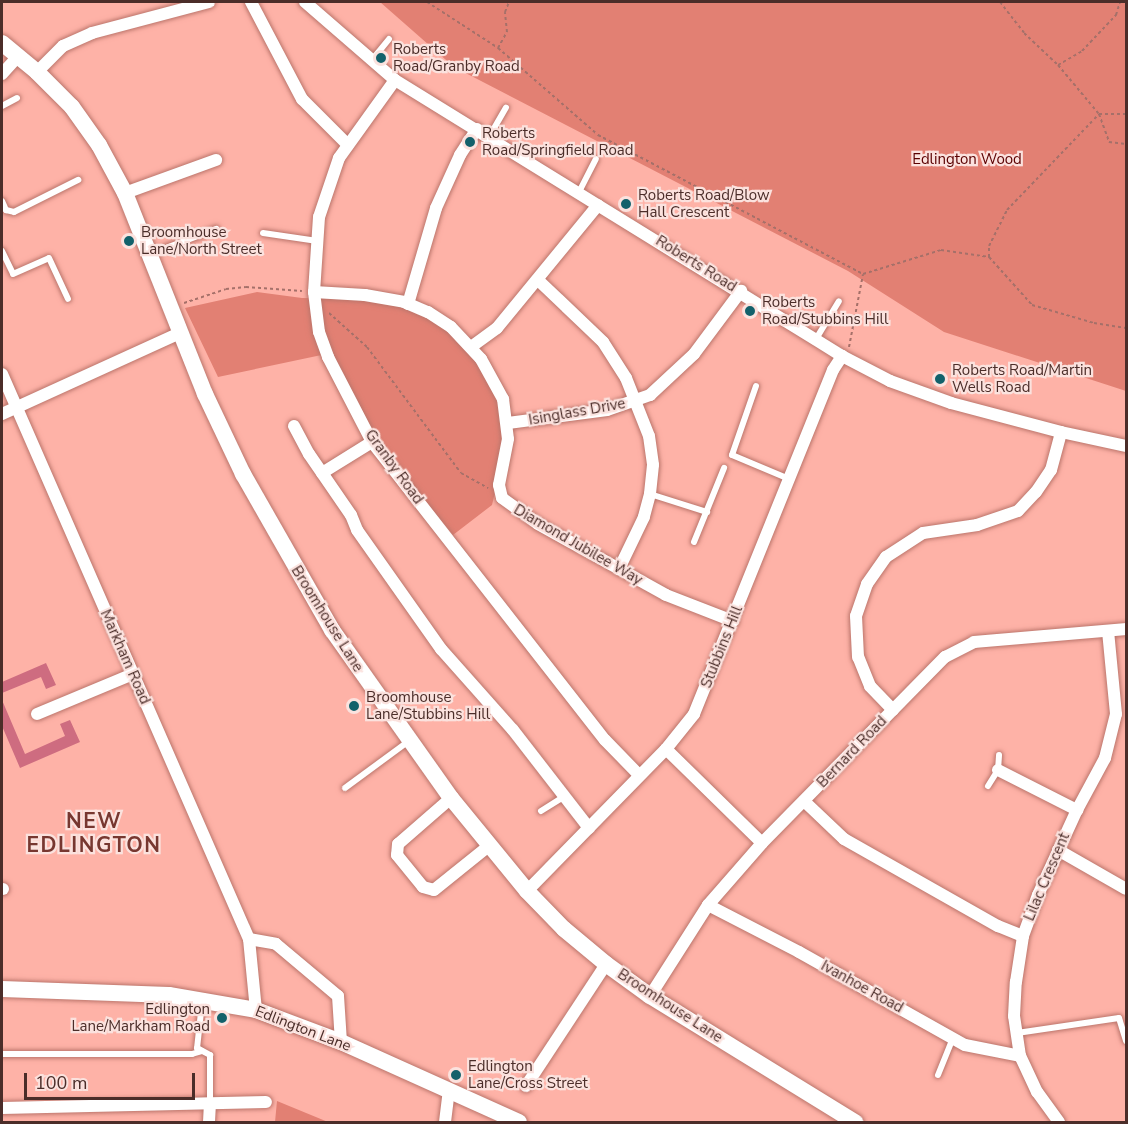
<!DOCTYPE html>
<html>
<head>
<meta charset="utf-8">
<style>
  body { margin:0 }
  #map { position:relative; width:1128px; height:1124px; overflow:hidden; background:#feb2a7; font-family:"Nunito Sans",sans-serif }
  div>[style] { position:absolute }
  .green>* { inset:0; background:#e28073 }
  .building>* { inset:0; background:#ce6c80 }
  .path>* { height:2px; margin-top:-1px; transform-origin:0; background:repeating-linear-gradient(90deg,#a57069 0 3px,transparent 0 6px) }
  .roads { filter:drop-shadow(0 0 2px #bb756b) drop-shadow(0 0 2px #bb756b) }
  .lane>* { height:6px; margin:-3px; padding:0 3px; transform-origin:3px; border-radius:3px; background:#fff }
  .street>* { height:12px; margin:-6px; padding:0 6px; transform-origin:6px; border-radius:6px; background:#fff }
  .secondary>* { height:16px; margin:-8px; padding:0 8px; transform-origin:8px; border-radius:8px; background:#fff }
  .dots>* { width:16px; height:16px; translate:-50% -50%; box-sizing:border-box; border:3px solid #fbe2de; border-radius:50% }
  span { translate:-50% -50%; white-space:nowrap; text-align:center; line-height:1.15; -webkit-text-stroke:4.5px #fbe2de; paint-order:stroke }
  .poi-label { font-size:15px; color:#4b2d29 }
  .left { translate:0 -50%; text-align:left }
  .right { translate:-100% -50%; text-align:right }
  .park-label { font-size:15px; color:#5b0000 }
  .street-label { font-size:15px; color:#4b2d29 }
  .district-label { font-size:21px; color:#773730; font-weight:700; letter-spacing:1.5px }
  .frame { position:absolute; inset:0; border:3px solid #4b2d29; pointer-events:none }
  .scale { position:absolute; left:24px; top:1073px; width:171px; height:27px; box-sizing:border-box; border:3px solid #4b2d29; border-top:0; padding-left:8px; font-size:18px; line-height:21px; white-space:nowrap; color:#4b2d29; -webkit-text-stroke:4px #fbe2de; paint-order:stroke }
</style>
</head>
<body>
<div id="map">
  <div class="green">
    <i style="clip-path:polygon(380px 2px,1126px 2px,1126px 391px,944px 332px,848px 271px,454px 67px)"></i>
    <i style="clip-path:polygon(257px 292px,302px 298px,364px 299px,407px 306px,451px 331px,466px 347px,500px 399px,508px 438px,492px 505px,453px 535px,376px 440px,331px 353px,218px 377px,185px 308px)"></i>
    <i style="clip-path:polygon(277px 1101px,328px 1122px,275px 1122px)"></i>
  </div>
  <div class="building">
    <i style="clip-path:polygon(46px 663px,56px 685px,46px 689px,41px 677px,2px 693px,2px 682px)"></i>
    <i style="clip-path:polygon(2px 700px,25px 754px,65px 736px,60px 724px,70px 720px,80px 742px,20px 768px,2px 726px)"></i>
  </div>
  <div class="path">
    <i style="left:427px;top:2px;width:85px;rotate:32.9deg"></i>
    <i style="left:498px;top:48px;width:133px;rotate:41deg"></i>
    <i style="left:598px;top:135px;width:299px;rotate:27.7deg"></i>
    <i style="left:863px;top:274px;width:82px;rotate:-17.1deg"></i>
    <i style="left:941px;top:250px;width:49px;rotate:8.3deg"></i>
    <i style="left:989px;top:257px;width:64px;rotate:48.1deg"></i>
    <i style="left:1032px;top:305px;width:65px;rotate:16.2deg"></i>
    <i style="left:1094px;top:323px;width:32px;rotate:9deg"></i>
    <i style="left:1000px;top:2px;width:39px;rotate:52deg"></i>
    <i style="left:1024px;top:33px;width:47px;rotate:43.3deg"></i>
    <i style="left:1058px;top:65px;width:64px;rotate:50.1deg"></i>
    <i style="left:1099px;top:114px;width:30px;rotate:70deg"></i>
    <i style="left:1109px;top:142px;width:17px;rotate:7deg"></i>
    <i style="left:498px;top:48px;width:18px;rotate:-61deg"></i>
    <i style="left:507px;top:32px;width:20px;rotate:-96deg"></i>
    <i style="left:505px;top:12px;width:11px;rotate:-68deg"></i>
    <i style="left:1058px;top:65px;width:28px;rotate:-30deg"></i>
    <i style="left:1082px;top:51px;width:50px;rotate:-46.6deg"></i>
    <i style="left:1116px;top:15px;width:14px;rotate:-73deg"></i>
    <i style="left:989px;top:257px;width:11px;rotate:-90deg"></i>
    <i style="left:989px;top:246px;width:40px;rotate:-63.4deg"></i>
    <i style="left:1007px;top:210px;width:133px;rotate:-46.2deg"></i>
    <i style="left:1099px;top:114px;width:27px"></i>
    <i style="left:184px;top:303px;width:44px;rotate:-18.4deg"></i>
    <i style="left:226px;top:289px;width:20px;rotate:-6deg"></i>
    <i style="left:246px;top:287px;width:56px;rotate:4.1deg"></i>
    <i style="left:329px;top:313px;width:51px;rotate:41.8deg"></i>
    <i style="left:367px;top:347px;width:157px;rotate:53.3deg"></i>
    <i style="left:461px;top:473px;width:31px;rotate:29deg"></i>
    <i style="left:849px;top:347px;width:74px;rotate:-79.1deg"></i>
  </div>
  <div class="roads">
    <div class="lane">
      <i style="left:372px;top:60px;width:27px;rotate:-51deg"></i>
      <i style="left:2px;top:106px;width:17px;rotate:-28deg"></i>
      <i style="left:489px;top:137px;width:34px;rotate:-60deg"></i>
      <i style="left:579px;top:192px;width:37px;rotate:-63deg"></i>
      <i style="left:2px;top:201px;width:10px;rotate:66deg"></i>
      <i style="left:6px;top:210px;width:8px;rotate:14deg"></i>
      <i style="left:14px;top:212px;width:72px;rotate:-26.6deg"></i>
      <i style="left:263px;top:233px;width:55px;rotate:8.4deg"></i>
      <i style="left:2px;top:251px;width:25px;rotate:64deg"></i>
      <i style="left:13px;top:274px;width:39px;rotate:-24deg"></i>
      <i style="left:49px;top:258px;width:45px;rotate:65.1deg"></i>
      <i style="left:150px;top:254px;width:71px;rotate:-20.7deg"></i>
      <i style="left:816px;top:339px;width:44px;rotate:-58.8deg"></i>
      <i style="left:756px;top:386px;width:73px;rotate:109.2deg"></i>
      <i style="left:732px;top:455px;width:62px;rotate:22.8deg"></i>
      <i style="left:650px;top:494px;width:60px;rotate:17.5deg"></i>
      <i style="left:694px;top:542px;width:80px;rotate:-67.9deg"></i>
      <i style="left:988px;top:786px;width:19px;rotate:-58deg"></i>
      <i style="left:998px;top:770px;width:15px;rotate:-86deg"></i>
      <i style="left:345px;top:788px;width:79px;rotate:-36.3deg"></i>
      <i style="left:541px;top:811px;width:28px;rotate:-32deg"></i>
      <i style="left:202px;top:1003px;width:45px;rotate:96.3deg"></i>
      <i style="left:197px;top:1048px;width:15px;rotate:28deg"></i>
      <i style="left:210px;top:1055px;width:49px;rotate:90deg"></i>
      <i style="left:1017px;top:1033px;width:103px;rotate:-8.4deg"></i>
      <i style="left:1119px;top:1018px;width:24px;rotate:73deg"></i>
      <i style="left:2px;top:1054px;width:190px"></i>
      <i style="left:192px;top:1054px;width:10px;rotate:-17deg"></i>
      <i style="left:938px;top:1075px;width:40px;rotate:-68deg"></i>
    </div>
    <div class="street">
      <i style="left:251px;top:2px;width:110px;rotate:62.3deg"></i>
      <i style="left:302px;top:99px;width:65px;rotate:45deg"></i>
      <i style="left:305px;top:2px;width:119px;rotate:40.9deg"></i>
      <i style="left:395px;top:80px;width:525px;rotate:31.69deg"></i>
      <i style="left:842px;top:356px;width:54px;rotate:27.5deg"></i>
      <i style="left:890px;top:381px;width:65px;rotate:19.8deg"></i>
      <i style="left:951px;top:403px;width:114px;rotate:14.8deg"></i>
      <i style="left:1061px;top:432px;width:66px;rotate:12.2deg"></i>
      <i style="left:37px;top:72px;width:37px;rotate:-45deg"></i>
      <i style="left:63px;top:46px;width:32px;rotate:-24deg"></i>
      <i style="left:92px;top:33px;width:121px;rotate:-14.8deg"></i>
      <i style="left:2px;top:74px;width:24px;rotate:-48deg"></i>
      <i style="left:395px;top:80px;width:96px;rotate:125.7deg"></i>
      <i style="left:339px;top:158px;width:62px;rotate:108.7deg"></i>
      <i style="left:319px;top:217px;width:75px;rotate:93.8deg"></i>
      <i style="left:314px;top:292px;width:40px;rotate:82.9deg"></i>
      <i style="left:319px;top:332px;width:27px;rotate:70deg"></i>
      <i style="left:328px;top:357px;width:96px;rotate:62.6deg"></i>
      <i style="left:372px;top:442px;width:378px;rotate:52deg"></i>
      <i style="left:605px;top:740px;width:49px;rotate:45.8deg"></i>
      <i style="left:125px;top:193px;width:97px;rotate:-19.9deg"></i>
      <i style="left:538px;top:280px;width:90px;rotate:43.6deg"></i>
      <i style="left:603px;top:342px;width:43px;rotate:57.4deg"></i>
      <i style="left:626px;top:378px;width:62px;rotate:68.4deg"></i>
      <i style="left:649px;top:436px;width:29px;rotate:82deg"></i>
      <i style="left:653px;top:465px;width:29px;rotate:96deg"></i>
      <i style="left:650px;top:494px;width:24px;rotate:105deg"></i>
      <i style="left:644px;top:517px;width:58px;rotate:115.7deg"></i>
      <i style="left:314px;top:292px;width:51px;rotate:3.4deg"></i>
      <i style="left:365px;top:295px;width:40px;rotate:10deg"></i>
      <i style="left:404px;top:302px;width:26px;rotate:23deg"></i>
      <i style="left:428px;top:312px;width:27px;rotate:33deg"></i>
      <i style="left:451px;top:327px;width:44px;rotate:46.8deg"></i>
      <i style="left:481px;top:359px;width:46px;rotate:61.2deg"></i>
      <i style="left:503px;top:399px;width:40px;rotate:82.9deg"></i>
      <i style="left:508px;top:439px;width:47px;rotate:101.1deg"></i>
      <i style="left:499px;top:485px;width:13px;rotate:77deg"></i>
      <i style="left:502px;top:498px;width:44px;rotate:35.8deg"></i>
      <i style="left:538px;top:524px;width:146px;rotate:29deg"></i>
      <i style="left:666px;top:595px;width:72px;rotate:21.2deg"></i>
      <i style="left:408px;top:304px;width:100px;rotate:-73.7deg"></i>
      <i style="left:436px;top:208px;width:58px;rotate:-65.6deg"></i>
      <i style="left:460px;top:155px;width:31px;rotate:-57deg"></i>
      <i style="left:471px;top:347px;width:32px;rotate:-36deg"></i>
      <i style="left:497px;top:328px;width:159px;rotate:-50.6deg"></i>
      <i style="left:2px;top:374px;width:617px;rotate:66.39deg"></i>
      <i style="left:249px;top:939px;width:71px;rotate:84.4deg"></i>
      <i style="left:2px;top:414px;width:196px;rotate:-24.5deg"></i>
      <i style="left:508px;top:423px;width:100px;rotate:-7.5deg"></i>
      <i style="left:607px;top:410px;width:46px;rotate:-19.2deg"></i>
      <i style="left:650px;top:395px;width:60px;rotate:-43deg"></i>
      <i style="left:694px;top:354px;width:79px;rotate:-53.3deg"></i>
      <i style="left:294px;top:426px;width:32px;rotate:62deg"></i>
      <i style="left:309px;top:454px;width:74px;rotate:55.5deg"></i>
      <i style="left:351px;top:515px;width:16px;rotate:68deg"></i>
      <i style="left:357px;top:530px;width:146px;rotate:54.8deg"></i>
      <i style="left:441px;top:649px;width:108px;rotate:48.4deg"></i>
      <i style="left:513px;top:730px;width:124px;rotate:52.2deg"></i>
      <i style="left:322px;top:473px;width:59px;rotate:-31.8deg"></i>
      <i style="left:893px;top:710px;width:33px;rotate:-134deg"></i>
      <i style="left:870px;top:686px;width:31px;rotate:-112deg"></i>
      <i style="left:858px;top:657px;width:41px;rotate:-92.8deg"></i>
      <i style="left:856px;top:616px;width:34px;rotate:-71deg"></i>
      <i style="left:867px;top:584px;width:33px;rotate:-55deg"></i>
      <i style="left:886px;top:557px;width:44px;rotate:-33deg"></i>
      <i style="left:923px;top:533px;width:55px;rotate:-8.4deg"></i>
      <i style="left:977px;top:525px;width:43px;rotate:-18.9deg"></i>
      <i style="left:1018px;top:511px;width:26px;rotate:-47deg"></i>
      <i style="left:1036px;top:492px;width:27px;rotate:-56deg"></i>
      <i style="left:1051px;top:470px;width:39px;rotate:-75deg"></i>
      <i style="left:37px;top:714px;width:104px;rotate:-22.6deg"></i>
      <i style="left:666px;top:749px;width:134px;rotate:44.4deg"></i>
      <i style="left:998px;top:770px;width:89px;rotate:26.9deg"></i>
      <i style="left:451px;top:798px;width:70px;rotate:139deg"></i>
      <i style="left:398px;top:844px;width:11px;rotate:95deg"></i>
      <i style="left:397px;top:855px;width:41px;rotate:50.9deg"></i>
      <i style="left:423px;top:887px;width:11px;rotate:15deg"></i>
      <i style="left:434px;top:890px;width:72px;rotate:-38.8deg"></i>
      <i style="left:804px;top:801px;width:55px;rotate:43.5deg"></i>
      <i style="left:844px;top:839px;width:177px;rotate:29.5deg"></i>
      <i style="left:998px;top:926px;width:27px;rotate:22deg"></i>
      <i style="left:1058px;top:850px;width:78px;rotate:29.8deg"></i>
      <i style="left:2px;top:889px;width:1px"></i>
      <i style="left:527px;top:891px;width:199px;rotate:-45.6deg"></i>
      <i style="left:666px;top:749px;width:45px;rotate:-51.3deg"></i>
      <i style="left:694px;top:714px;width:371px;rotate:-68deg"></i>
      <i style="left:833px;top:370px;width:17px;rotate:-57deg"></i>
      <i style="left:708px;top:905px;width:102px;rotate:27.3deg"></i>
      <i style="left:799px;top:952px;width:190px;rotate:29.3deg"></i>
      <i style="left:965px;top:1045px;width:56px;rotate:11.3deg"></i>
      <i style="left:249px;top:939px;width:27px;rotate:10deg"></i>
      <i style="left:276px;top:944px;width:81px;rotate:40deg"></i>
      <i style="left:338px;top:996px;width:46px;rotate:86.3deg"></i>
      <i style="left:650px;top:996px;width:108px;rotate:-57.5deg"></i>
      <i style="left:708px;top:905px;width:82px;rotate:-48.9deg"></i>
      <i style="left:762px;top:843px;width:261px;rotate:-45.5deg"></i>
      <i style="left:945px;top:657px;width:33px;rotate:-27deg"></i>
      <i style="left:974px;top:642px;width:153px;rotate:-4.9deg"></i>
      <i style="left:526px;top:1086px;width:146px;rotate:-56.7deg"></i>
      <i style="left:2px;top:1108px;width:264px;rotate:-1.3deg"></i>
      <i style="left:209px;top:1122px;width:18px;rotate:-87deg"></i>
      <i style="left:445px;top:1122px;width:32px;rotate:-83deg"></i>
      <i style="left:1059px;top:1122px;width:37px;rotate:-126deg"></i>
      <i style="left:1037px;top:1092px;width:40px;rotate:-115deg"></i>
      <i style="left:1020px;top:1056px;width:40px;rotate:-98.5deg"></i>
      <i style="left:1014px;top:1016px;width:34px;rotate:-87deg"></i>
      <i style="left:1016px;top:982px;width:47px;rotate:-81.3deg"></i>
      <i style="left:1023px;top:936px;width:44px;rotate:-69.9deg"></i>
      <i style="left:1038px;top:895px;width:94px;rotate:-65.4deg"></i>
      <i style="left:1077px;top:810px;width:59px;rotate:-61.7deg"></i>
      <i style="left:1105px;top:758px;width:45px;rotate:-76deg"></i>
      <i style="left:1116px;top:714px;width:83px;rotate:-95.5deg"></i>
    </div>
    <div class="secondary">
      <i style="left:2px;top:43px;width:45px;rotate:39.6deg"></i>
      <i style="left:37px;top:72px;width:49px;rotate:45deg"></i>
      <i style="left:72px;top:107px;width:47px;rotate:54.6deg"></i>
      <i style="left:99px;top:145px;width:55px;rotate:61.6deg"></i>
      <i style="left:125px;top:193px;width:216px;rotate:68.3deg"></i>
      <i style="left:205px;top:394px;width:89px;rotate:64.6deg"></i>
      <i style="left:243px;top:474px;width:180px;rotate:60.3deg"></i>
      <i style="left:332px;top:630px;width:206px;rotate:54.7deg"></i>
      <i style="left:451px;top:798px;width:120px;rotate:50.7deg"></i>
      <i style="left:527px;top:891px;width:53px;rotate:45.8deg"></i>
      <i style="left:564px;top:929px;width:55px;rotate:39.8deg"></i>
      <i style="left:606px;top:964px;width:54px;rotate:36deg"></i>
      <i style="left:650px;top:996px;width:241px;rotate:31.6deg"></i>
      <i style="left:2px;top:989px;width:167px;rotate:2.1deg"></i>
      <i style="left:169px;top:995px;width:88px;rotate:9.8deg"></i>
      <i style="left:256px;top:1010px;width:91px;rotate:20.6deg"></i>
      <i style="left:341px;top:1042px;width:195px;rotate:24.2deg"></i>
    </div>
  </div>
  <div class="dots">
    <i style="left:381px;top:58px;background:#13616b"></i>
    <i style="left:470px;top:142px;background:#13616b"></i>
    <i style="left:626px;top:204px;background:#13616b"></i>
    <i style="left:129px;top:241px;background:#13616b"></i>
    <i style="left:750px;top:311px;background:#13616b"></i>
    <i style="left:940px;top:379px;background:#13616b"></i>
    <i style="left:354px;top:706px;background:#13616b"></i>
    <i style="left:222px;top:1018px;background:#13616b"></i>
    <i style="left:456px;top:1075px;background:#13616b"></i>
  </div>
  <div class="poi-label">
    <span class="left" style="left:393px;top:58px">Roberts<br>Road/Granby Road</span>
    <span class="left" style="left:482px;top:142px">Roberts<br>Road/Springfield Road</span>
    <span class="left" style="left:638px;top:204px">Roberts Road/Blow<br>Hall Crescent</span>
    <span class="left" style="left:141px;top:241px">Broomhouse<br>Lane/North Street</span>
    <span class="left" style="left:762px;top:311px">Roberts<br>Road/Stubbins Hill</span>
    <span class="left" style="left:952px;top:379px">Roberts Road/Martin<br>Wells Road</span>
    <span class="left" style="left:366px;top:706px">Broomhouse<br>Lane/Stubbins Hill</span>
    <span class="right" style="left:210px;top:1018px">Edlington<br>Lane/Markham Road</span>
    <span class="left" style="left:468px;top:1075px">Edlington<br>Lane/Cross Street</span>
  </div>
  <div class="park-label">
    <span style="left:967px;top:160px">Edlington Wood</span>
  </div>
  <div class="street-label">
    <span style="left:696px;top:264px;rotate:32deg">Roberts Road</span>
    <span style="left:577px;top:412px;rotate:-10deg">Isinglass Drive</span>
    <span style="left:394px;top:467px;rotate:54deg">Granby Road</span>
    <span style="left:578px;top:545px;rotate:30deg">Diamond Jubilee Way</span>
    <span style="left:327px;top:619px;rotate:58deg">Broomhouse Lane</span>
    <span style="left:722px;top:647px;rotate:-68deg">Stubbins Hill</span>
    <span style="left:125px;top:657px;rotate:66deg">Markham Road</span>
    <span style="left:852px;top:752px;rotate:-46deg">Bernard Road</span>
    <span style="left:1047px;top:877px;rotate:-67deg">Lilac Crescent</span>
    <span style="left:862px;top:987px;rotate:29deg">Ivanhoe Road</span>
    <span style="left:670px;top:1006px;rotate:33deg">Broomhouse Lane</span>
    <span style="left:303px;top:1029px;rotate:21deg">Edlington Lane</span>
  </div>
  <div class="district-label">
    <span style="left:94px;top:833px">NEW<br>EDLINGTON</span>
  </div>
  <div class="frame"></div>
  <div class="scale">100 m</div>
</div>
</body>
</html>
